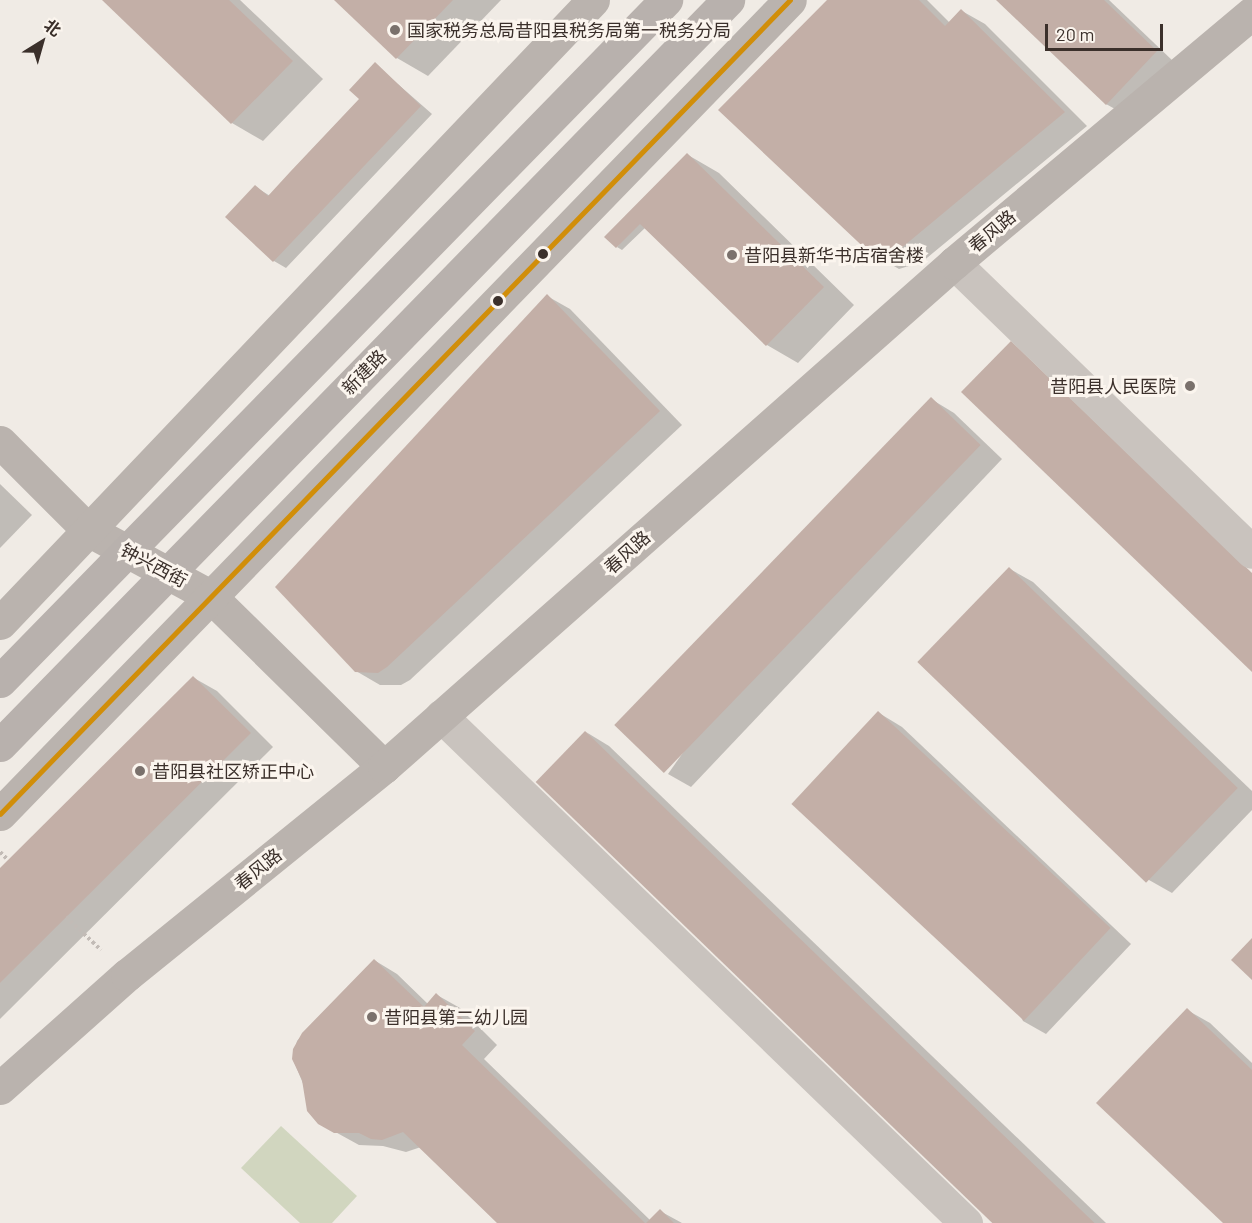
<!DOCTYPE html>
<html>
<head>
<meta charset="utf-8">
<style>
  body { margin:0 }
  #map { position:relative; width:1252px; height:1223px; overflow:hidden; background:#f0ebe5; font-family:Barlow,"Noto Sans SC",sans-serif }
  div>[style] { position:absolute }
  .green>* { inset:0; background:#d1d6bf }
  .shadow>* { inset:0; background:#0003 }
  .building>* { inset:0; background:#c3afa7; transform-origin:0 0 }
  .path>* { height:4px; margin-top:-2px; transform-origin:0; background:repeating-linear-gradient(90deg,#c2bbb6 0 3px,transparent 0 6px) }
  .street>* { height:33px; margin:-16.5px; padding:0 16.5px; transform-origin:16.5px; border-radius:16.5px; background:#c9c3be }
  .secondary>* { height:33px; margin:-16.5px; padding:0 16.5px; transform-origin:16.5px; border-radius:16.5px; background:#bab3ae }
  .primary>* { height:33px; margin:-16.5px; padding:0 16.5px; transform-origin:16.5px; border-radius:16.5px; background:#b8b1ad }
  .bus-1>* { height:4.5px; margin:-2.25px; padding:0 2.25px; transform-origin:2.25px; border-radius:2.25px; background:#d18e09 }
  .dots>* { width:16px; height:16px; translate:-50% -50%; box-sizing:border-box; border:3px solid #fbf5ee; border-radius:50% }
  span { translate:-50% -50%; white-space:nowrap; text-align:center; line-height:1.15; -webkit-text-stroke:6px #fbf5ee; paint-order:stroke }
  .poi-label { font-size:18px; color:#3b302b }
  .left { translate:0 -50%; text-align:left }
  .right { translate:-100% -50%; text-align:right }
  .street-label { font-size:18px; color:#3b302b }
  .north { position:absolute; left:12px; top:12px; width:60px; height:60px; -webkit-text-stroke:4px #fbf5ee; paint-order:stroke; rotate:37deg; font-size:16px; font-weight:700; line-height:24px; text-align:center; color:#3b302b }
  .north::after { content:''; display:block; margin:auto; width:21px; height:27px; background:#3b302b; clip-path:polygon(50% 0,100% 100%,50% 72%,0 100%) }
  .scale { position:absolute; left:1045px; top:24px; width:118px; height:27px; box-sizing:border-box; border:3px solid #3b302b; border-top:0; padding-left:8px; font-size:18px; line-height:21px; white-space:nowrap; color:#3b302b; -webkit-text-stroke:4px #fbf5ee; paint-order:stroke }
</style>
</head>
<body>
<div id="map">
  <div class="green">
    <i style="clip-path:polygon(281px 1126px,357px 1196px,332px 1223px,300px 1223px,241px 1168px)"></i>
  </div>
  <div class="shadow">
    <i style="clip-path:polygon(104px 0,240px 0,323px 79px,263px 141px,232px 123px)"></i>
    <i style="clip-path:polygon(336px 0,501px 0,428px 76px,397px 58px)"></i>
    <i style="clip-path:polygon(830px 0,927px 0,950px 23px,962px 11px,985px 24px,1087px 126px,922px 262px,899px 269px,875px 255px)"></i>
    <i style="clip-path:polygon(998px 0,1109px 0,1174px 62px,1124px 114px,1106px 104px)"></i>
    <i style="clip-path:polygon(375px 64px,432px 114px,286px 268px,274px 261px,256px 187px,270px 196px,361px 99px)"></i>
    <i style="clip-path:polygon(688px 155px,719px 173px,854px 305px,798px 363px,767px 345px,646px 227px,622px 250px,617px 247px)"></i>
    <i style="clip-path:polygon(547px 296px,570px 309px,682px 425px,410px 680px,401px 685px,380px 685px,356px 671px)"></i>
    <i style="clip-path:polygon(931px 399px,954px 413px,1002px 459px,691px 787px,668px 774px)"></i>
    <i style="clip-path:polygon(0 484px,32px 515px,0 548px)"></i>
    <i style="clip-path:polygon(1010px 569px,1033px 582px,1252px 791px,1252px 810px,1172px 893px,1149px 880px)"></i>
    <i style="clip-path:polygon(194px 678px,217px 691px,273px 747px,0 1019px,0 870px)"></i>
    <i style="clip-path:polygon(879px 713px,902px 727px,1131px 944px,1046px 1034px,1023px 1021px)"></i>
    <i style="clip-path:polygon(586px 732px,609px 746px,1106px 1223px,997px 1223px)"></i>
    <i style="clip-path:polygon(374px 960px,397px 974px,428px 1004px,437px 995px,460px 1008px,497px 1045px,484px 1059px,651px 1221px,660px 1211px,682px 1223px,499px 1223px,421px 1147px,406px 1152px,383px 1146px,359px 1145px,319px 1123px,293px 1059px,297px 1041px)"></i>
    <i style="clip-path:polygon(1187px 1010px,1210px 1023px,1252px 1063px,1252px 1223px,1225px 1223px)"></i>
  </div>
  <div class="building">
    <i style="clip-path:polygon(102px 0,229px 0,293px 61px,231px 124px)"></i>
    <i style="clip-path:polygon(334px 0,453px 0,396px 59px)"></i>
    <i style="clip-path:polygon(827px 0,919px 0,945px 26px,961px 9px,1065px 112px,899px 250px,874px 257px,718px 110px)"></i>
    <i style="clip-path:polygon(996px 0,1104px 0,1157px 51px,1106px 105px)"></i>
    <i style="clip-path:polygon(375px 62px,421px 106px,273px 262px,225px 217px,255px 185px,268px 196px,290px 172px,359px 99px,349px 90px)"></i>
    <i style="clip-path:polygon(687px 153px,824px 287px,766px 346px,640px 224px,616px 248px,604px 237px)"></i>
    <i style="clip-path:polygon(547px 294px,660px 411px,387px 667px,378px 673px,355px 672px,275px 587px)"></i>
    <i style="clip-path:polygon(1011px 341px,1252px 573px,1252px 672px,961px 392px)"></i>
    <i style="left:931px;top:397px;width:69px;height:456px;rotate:44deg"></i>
    <i style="left:1009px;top:567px;width:318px;height:132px;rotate:44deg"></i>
    <i style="clip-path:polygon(193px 676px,251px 733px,0 983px,0 868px)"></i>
    <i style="left:878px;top:711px;width:318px;height:127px;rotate:43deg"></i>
    <i style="left:585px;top:731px;width:712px;height:71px;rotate:44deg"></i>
    <i style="clip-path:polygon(1252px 938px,1252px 980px,1231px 960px)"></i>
    <i style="clip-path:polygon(374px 959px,424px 1007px,436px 993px,475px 1031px,462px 1045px,645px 1223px,497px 1223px,403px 1132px,382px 1140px,371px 1139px,359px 1133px,334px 1133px,318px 1124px,307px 1111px,302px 1080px,292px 1059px,293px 1049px,302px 1033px)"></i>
    <i style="clip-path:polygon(1187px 1008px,1252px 1070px,1252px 1223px,1223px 1223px,1096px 1103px)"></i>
    <i style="clip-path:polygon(660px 1209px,674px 1223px,646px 1223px)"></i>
  </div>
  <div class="path">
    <i style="left:0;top:852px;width:11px;rotate:45deg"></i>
    <i style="left:66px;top:917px;width:48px;rotate:43.3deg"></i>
  </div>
  <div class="street">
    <i style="left:954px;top:263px;width:415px;rotate:44.1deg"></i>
    <i style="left:441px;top:716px;width:730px;rotate:44deg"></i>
  </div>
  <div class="secondary">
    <i style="left:0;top:442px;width:124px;rotate:45deg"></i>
    <i style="left:88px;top:530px;width:139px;rotate:28.4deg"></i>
    <i style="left:210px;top:596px;width:244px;rotate:44.5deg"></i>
    <i style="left:0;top:623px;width:860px;rotate:-46.41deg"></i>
    <i style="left:0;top:814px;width:1134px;rotate:-45.86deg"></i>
    <i style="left:0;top:1088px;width:170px;rotate:-41.7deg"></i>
    <i style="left:127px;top:975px;width:331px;rotate:-39deg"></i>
    <i style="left:384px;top:767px;width:761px;rotate:-41.48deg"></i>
    <i style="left:954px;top:263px;width:389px;rotate:-40deg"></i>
  </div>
  <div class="primary">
    <i style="left:0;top:681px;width:953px;rotate:-45.64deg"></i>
    <i style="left:0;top:745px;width:1042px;rotate:-45.66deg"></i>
  </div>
  <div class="bus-1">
    <i style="left:0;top:814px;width:1134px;rotate:-45.86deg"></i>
  </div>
  <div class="dots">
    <i style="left:395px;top:30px;background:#7a716c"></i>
    <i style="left:543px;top:254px;background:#3b302b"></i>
    <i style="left:732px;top:255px;background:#7a716c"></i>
    <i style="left:498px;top:301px;background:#3b302b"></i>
    <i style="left:1190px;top:386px;background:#7a716c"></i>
    <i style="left:140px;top:771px;background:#7a716c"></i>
    <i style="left:372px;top:1017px;background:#7a716c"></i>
  </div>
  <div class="poi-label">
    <span class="left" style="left:407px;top:30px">国家税务总局昔阳县税务局第一税务分局</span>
    <span class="left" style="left:744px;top:255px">昔阳县新华书店宿舍楼</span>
    <span class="right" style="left:1176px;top:386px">昔阳县人民医院</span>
    <span class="left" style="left:152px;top:771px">昔阳县社区矫正中心</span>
    <span class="left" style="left:384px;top:1017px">昔阳县第二幼儿园</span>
  </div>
  <div class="street-label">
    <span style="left:992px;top:231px;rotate:-40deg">春风路</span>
    <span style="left:364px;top:372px;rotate:-46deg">新建路</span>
    <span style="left:627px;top:552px;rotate:-42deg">春风路</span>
    <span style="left:154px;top:565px;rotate:28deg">钟兴西街</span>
    <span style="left:258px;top:869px;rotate:-39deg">春风路</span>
  </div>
  <div class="north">北</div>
  <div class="scale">20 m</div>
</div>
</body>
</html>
